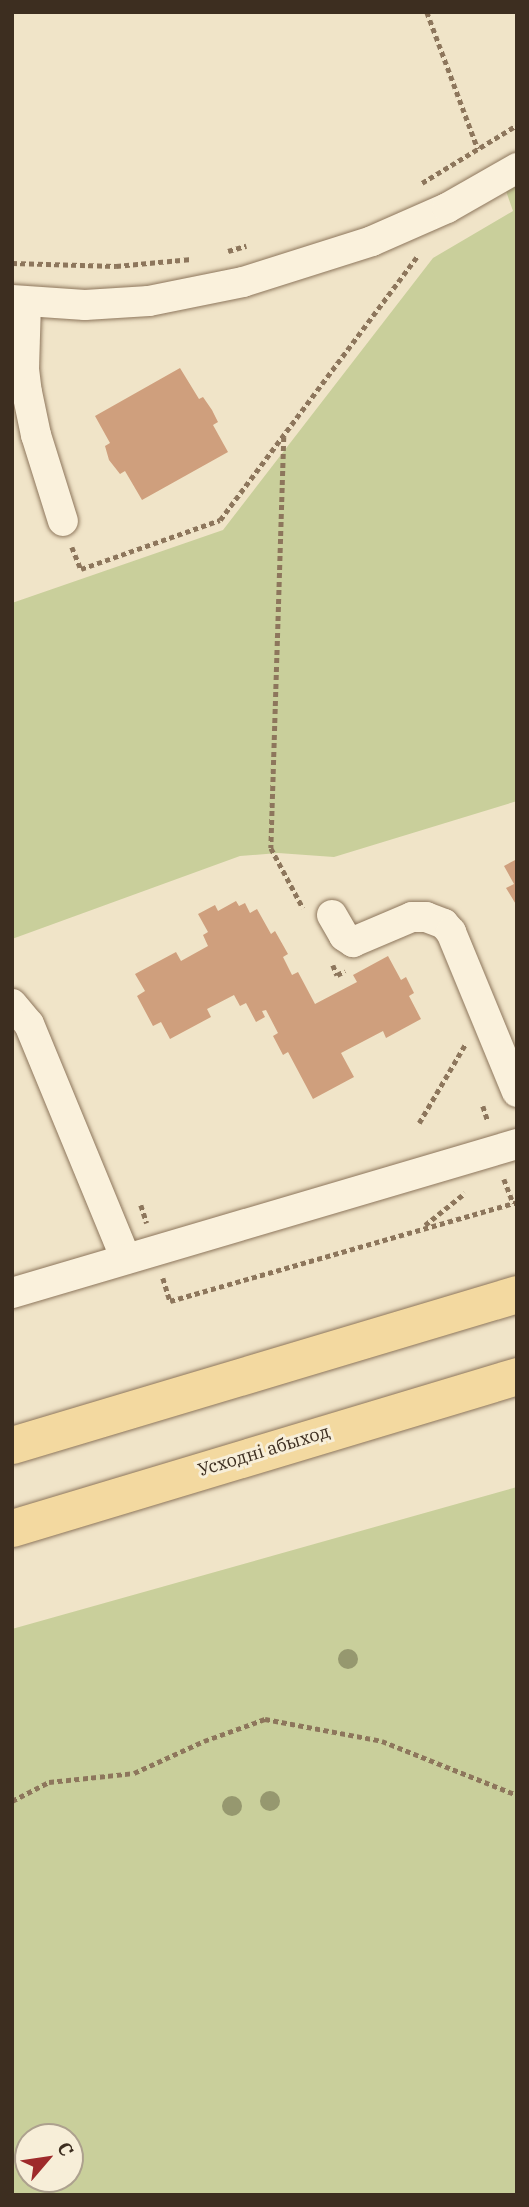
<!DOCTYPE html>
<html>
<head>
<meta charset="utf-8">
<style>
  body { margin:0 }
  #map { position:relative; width:529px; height:2207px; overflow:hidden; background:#f0e4c8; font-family:"IBM Plex Serif",serif }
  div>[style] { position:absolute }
  .green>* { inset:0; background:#c9cf9b }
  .building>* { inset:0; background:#cf9f7d }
  .path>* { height:4.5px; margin-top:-2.25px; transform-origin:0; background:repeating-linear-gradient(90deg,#8d765c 0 5px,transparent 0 8.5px) }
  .roads { filter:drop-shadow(0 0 2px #8d765c) drop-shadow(0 0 2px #8d765c) }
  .minor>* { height:30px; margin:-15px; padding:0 15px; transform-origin:15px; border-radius:15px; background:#faf1dc }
  .major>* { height:37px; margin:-18.5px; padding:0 18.5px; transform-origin:18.5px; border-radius:18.5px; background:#f3d9a0 }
  .trees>* { width:20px; height:20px; margin:-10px; border-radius:50%; background:#96986f }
  span { translate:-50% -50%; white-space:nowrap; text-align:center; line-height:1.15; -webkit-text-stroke:6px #f7eed8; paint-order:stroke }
  .street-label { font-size:18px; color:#3d2e20 }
  .frame { position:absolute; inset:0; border:14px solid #3d2e20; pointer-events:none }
  .north { position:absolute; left:14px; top:2123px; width:70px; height:70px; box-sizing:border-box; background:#f7eed8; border:2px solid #ada18e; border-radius:50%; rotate:61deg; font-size:19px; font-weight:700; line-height:28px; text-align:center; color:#3d2e20 }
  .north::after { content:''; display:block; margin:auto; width:24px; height:32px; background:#9e2a2b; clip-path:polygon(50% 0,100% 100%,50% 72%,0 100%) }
</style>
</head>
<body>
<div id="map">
  <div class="green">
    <i style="clip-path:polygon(517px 181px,517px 801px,334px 857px,278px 853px,240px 856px,12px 939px,12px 603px,223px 530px,433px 258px,513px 211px,506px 191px)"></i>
    <i style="clip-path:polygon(evenodd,517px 1487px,517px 2195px,12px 2195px,12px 1629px,517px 1487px,28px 2137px,70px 2137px,70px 2179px,28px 2179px,28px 2137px)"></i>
  </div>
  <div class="building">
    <i style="clip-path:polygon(180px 368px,199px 399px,203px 397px,212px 410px,218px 422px,213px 425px,228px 452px,142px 500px,125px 471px,120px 474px,109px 460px,105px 446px,110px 443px,95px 416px)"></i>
    <i style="clip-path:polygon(517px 859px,517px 906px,506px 888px,514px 884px,504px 866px)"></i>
    <i style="clip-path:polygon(236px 901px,239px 906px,245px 903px,250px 913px,257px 909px,271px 934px,275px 931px,288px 954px,283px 957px,292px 975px,298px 972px,315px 1004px,357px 982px,353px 975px,388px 956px,401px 980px,406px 977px,414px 993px,409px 996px,421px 1019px,386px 1038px,383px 1031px,341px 1053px,354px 1077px,313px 1099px,288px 1052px,283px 1055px,273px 1036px,278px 1033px,266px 1010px,262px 1011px,265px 1017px,256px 1022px,246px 1003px,240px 1006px,234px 995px,207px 1009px,211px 1017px,170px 1039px,161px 1022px,153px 1026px,137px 996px,145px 991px,135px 974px,176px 952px,181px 961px,208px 946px,203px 935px,208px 932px,198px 914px,215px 905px,218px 911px)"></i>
  </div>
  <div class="path">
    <i style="left:427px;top:12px;width:146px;rotate:69.6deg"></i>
    <i style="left:422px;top:183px;width:111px;rotate:-31.4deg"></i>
    <i style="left:228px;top:251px;width:19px;rotate:-16deg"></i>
    <i style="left:12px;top:263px;width:104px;rotate:1.7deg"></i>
    <i style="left:116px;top:266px;width:76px;rotate:-5.3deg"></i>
    <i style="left:284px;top:437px;width:411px;rotate:91.8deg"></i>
    <i style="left:271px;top:848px;width:68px;rotate:61.9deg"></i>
    <i style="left:72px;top:547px;width:24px;rotate:68deg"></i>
    <i style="left:81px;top:569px;width:147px;rotate:-19.4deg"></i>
    <i style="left:220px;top:520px;width:331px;rotate:-53.2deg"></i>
    <i style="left:333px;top:965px;width:11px;rotate:68deg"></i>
    <i style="left:337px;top:975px;width:9px;rotate:-27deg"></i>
    <i style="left:483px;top:1106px;width:16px;rotate:72deg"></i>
    <i style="left:419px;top:1123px;width:93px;rotate:-59.6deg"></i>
    <i style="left:504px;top:1179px;width:26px;rotate:69deg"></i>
    <i style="left:141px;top:1205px;width:19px;rotate:72deg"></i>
    <i style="left:425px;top:1225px;width:51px;rotate:-38.7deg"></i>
    <i style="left:163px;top:1278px;width:24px;rotate:73deg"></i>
    <i style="left:170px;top:1301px;width:361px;rotate:-15.9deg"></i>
    <i style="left:12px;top:1801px;width:42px;rotate:-27.2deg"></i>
    <i style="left:49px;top:1782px;width:85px;rotate:-6deg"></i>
    <i style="left:134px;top:1773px;width:77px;rotate:-24.6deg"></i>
    <i style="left:204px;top:1741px;width:65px;rotate:-19.8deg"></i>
    <i style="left:265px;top:1719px;width:119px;rotate:10.6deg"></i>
    <i style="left:382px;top:1741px;width:145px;rotate:21.8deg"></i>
  </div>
  <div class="roads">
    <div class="minor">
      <i style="left:12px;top:300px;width:73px;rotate:3.9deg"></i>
      <i style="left:85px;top:305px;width:64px;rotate:-3.6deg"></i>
      <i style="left:149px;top:301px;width:96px;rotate:-11.4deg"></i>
      <i style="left:243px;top:282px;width:135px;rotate:-17.6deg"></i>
      <i style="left:372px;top:241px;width:82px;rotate:-23.7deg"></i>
      <i style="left:447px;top:208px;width:81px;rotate:-29.7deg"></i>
      <i style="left:26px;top:302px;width:67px;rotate:91.7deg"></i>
      <i style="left:24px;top:369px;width:23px;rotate:83deg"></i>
      <i style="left:27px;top:392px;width:44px;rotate:78.2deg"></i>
      <i style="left:36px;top:435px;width:90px;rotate:72.6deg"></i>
      <i style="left:332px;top:915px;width:24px;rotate:60deg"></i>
      <i style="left:344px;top:936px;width:11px;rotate:34deg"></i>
      <i style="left:353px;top:942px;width:64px;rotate:-23deg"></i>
      <i style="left:412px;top:917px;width:14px"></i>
      <i style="left:426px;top:917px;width:19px;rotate:21deg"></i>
      <i style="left:444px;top:924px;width:11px;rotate:49deg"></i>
      <i style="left:451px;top:932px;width:173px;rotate:67.6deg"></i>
      <i style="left:12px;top:1004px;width:26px;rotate:50deg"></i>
      <i style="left:29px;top:1024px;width:254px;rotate:67.6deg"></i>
      <i style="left:12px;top:1293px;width:527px;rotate:-16.44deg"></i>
    </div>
    <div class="major">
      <i style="left:12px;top:1445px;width:527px;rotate:-16.65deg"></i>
      <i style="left:12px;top:1528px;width:527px;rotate:-16.75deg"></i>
    </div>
  </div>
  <div class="trees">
    <i style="left:348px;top:1659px"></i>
    <i style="left:270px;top:1801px"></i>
    <i style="left:232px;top:1806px"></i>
  </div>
  <div class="street-label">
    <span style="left:264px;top:1451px;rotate:-17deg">Усходні абыход</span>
  </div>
  <div class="frame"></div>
  <div class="north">С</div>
</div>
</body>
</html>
